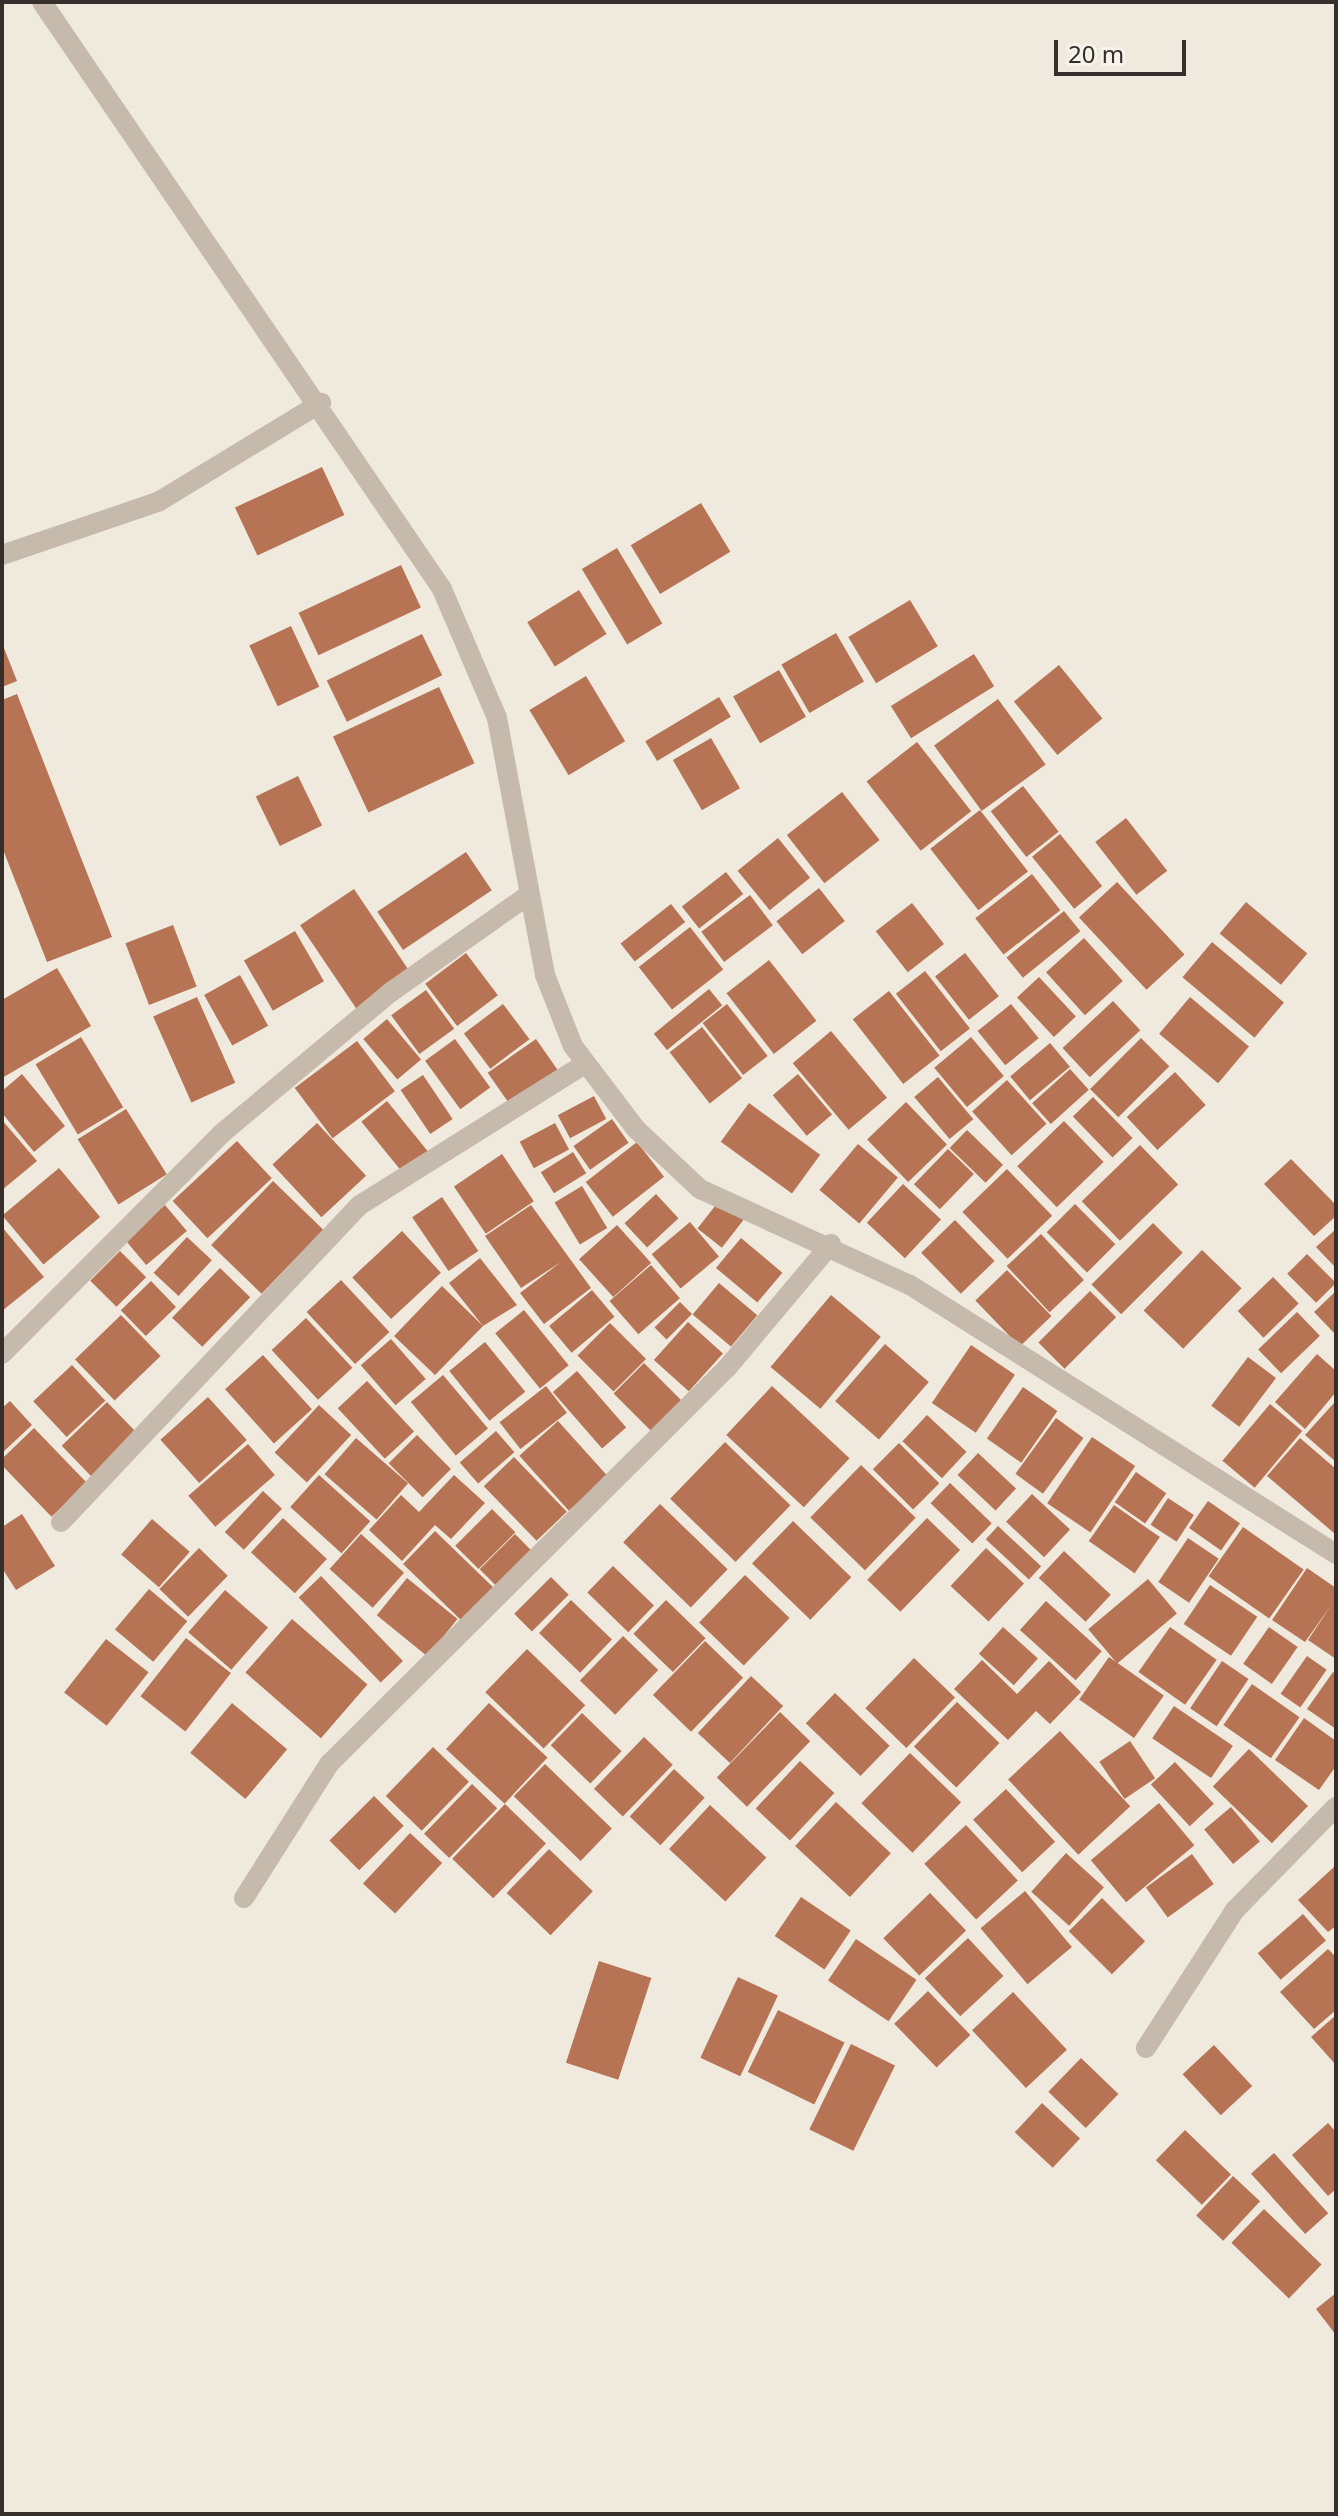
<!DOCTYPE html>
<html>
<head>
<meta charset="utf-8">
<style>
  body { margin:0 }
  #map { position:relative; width:1338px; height:2516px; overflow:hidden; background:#efe9de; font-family:"Noto Sans",sans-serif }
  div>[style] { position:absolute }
  .building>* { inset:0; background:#b67455; transform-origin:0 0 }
  .minor>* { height:20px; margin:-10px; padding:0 10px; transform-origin:10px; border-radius:10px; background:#c6baac }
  span { translate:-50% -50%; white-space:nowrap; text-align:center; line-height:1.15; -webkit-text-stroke:6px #f7f2ea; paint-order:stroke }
  .frame { position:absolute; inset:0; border:4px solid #352e2a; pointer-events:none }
  .scale { position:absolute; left:1054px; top:40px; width:132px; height:36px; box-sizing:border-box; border:4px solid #352e2a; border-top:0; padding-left:10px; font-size:24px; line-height:28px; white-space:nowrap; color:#352e2a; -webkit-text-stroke:6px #f7f2ea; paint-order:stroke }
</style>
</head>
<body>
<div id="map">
  <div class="building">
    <i style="left:322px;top:467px;width:53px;height:96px;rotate:65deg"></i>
    <i style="left:701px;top:503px;width:57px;height:82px;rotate:59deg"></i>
    <i style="left:617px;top:548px;width:88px;height:41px;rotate:59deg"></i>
    <i style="left:401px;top:565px;width:47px;height:113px;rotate:65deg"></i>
    <i style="left:579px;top:590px;width:52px;height:61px;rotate:58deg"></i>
    <i style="left:910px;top:600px;width:54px;height:72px;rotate:59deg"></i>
    <i style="left:291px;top:626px;width:67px;height:46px;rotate:65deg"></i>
    <i style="left:836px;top:633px;width:56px;height:63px;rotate:60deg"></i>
    <i style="left:422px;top:634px;width:46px;height:106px;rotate:64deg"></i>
    <i style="clip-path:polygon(2px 643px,17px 681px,2px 687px)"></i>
    <i style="left:974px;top:654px;width:38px;height:98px;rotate:58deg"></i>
    <i style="left:1059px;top:665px;width:69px;height:58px;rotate:51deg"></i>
    <i style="left:779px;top:670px;width:54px;height:53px;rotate:60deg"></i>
    <i style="left:586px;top:676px;width:76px;height:66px;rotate:59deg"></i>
    <i style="left:439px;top:687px;width:84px;height:117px;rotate:65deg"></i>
    <i style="clip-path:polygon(17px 694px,112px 937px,47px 962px,2px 847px,2px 700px)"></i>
    <i style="left:719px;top:697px;width:23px;height:86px;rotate:59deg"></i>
    <i style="left:998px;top:699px;width:81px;height:79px;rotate:54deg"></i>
    <i style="left:711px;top:738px;width:58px;height:44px;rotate:60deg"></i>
    <i style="left:917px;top:742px;width:88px;height:64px;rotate:52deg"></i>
    <i style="left:298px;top:776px;width:55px;height:47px;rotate:64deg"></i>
    <i style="left:1023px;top:786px;width:58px;height:41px;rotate:52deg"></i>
    <i style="left:842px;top:792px;width:61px;height:70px;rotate:52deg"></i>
    <i style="left:980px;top:810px;width:78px;height:63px;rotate:52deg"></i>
    <i style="left:1126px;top:818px;width:67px;height:39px;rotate:52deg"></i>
    <i style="left:1060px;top:834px;width:67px;height:36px;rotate:51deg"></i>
    <i style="left:778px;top:838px;width:51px;height:52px;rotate:51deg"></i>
    <i style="left:466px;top:852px;width:46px;height:107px;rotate:56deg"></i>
    <i style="left:726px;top:872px;width:28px;height:56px;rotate:52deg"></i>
    <i style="left:1032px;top:874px;width:46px;height:72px;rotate:52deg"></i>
    <i style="left:1117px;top:882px;width:99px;height:52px;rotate:47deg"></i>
    <i style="left:819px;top:888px;width:42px;height:54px;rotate:52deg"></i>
    <i style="left:354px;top:889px;width:101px;height:65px;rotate:56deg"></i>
    <i style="left:750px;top:895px;width:38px;height:61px;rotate:53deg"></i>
    <i style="left:1246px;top:902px;width:80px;height:41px;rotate:40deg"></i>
    <i style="left:912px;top:903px;width:52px;height:46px;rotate:52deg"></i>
    <i style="left:671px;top:904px;width:23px;height:64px;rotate:52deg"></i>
    <i style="left:1064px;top:911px;width:26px;height:74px;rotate:51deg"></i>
    <i style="left:173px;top:925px;width:66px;height:51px;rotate:69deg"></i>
    <i style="left:690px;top:927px;width:54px;height:65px;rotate:52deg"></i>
    <i style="left:295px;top:931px;width:58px;height:59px;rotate:60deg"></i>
    <i style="left:1084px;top:938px;width:58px;height:51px;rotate:48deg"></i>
    <i style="left:1212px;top:942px;width:94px;height:46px;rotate:40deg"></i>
    <i style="left:466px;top:953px;width:53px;height:51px;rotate:53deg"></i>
    <i style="left:965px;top:953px;width:55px;height:38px;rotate:52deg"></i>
    <i style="left:769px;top:960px;width:77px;height:54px;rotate:52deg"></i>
    <i style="clip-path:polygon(57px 968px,91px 1026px,2px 1078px,2px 1000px)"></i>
    <i style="left:925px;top:971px;width:73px;height:37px;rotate:52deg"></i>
    <i style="left:240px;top:975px;width:58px;height:41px;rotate:61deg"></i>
    <i style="left:1039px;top:977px;width:54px;height:30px;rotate:47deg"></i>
    <i style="left:709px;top:989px;width:21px;height:71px;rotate:51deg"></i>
    <i style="left:426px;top:990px;width:48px;height:43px;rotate:54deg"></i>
    <i style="left:889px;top:991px;width:82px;height:46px;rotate:52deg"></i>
    <i style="left:197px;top:997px;width:94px;height:48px;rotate:66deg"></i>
    <i style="left:1190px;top:997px;width:77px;height:48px;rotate:40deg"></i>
    <i style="left:1113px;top:1001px;width:40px;height:69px;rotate:47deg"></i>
    <i style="left:503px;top:1004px;width:44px;height:49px;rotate:53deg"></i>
    <i style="left:727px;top:1004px;width:66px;height:31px;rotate:52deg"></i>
    <i style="left:1011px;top:1004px;width:44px;height:43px;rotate:51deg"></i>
    <i style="left:387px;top:1019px;width:53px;height:31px;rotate:50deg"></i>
    <i style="left:702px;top:1027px;width:65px;height:41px;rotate:52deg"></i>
    <i style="left:831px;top:1031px;width:87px;height:50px;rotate:50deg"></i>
    <i style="left:81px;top:1037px;width:82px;height:53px;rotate:59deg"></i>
    <i style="left:971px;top:1037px;width:51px;height:48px;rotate:50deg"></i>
    <i style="left:1141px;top:1038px;width:40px;height:72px;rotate:45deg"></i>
    <i style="left:455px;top:1039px;width:60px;height:37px;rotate:54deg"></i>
    <i style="left:536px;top:1039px;width:40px;height:59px;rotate:55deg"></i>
    <i style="left:357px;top:1041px;width:63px;height:78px;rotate:53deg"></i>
    <i style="left:1050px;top:1043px;width:31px;height:52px;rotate:50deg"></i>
    <i style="left:1070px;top:1069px;width:28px;height:51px;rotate:48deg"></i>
    <i style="left:1175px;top:1072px;width:45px;height:66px;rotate:47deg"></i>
    <i style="clip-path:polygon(22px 1074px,65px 1126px,34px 1152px,2px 1113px,2px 1091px)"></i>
    <i style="left:798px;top:1074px;width:53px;height:33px;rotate:50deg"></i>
    <i style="left:423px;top:1075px;width:53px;height:27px;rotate:56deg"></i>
    <i style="left:938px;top:1077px;width:55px;height:31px;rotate:50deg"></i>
    <i style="left:1007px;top:1080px;width:59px;height:47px;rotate:48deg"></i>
    <i style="left:594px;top:1096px;width:26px;height:41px;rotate:62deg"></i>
    <i style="left:1093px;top:1097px;width:57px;height:28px;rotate:46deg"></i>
    <i style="left:387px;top:1101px;width:67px;height:33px;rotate:51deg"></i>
    <i style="left:906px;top:1102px;width:59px;height:54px;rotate:46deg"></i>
    <i style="left:749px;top:1103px;width:88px;height:48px;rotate:36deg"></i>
    <i style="left:126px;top:1109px;width:77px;height:57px;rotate:58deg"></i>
    <i style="left:612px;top:1119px;width:29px;height:47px;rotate:55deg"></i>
    <i style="clip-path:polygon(2px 1120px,37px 1161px,2px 1190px)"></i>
    <i style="left:1064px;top:1121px;width:57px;height:65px;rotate:46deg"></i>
    <i style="left:317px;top:1123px;width:72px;height:61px;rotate:47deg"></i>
    <i style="left:555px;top:1123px;width:30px;height:40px;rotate:62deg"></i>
    <i style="left:967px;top:1130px;width:50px;height:25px;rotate:44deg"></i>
    <i style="left:237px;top:1141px;width:51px;height:88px;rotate:47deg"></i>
    <i style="left:637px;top:1142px;width:44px;height:65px;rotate:52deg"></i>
    <i style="left:858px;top:1144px;width:52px;height:60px;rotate:40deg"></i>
    <i style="left:1140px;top:1145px;width:55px;height:81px;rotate:46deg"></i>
    <i style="left:948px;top:1149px;width:36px;height:49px;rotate:44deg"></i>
    <i style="left:573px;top:1152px;width:25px;height:38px;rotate:58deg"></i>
    <i style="left:502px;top:1154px;width:57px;height:58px;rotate:56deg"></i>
    <i style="clip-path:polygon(1291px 1159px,1336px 1205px,1336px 1216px,1314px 1236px,1264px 1184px)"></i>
    <i style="left:59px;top:1168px;width:64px;height:74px;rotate:50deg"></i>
    <i style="left:1007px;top:1169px;width:65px;height:62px;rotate:46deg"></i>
    <i style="left:273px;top:1181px;width:70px;height:89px;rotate:44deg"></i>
    <i style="left:903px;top:1184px;width:52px;height:53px;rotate:43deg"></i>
    <i style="left:582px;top:1186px;width:49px;height:32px;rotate:59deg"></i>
    <i style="left:656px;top:1194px;width:33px;height:43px;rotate:47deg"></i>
    <i style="left:442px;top:1197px;width:65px;height:36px;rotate:56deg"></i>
    <i style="left:719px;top:1201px;width:31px;height:35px;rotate:38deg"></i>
    <i style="left:1075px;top:1204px;width:57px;height:40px;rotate:45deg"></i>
    <i style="left:165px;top:1205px;width:34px;height:53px;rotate:50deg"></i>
    <i style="clip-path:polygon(531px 1205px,591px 1288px,544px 1324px,520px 1293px,561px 1262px,521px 1288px,485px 1236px)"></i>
    <i style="left:955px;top:1220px;width:57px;height:47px;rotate:46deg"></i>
    <i style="left:690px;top:1222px;width:45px;height:50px;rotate:50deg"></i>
    <i style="left:1153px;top:1223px;width:42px;height:87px;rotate:45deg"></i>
    <i style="left:617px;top:1225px;width:51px;height:51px;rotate:48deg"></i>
    <i style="clip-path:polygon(2px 1227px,44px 1277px,2px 1311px)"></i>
    <i style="clip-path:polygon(1336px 1229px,1336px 1268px,1316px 1247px)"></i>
    <i style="left:402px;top:1231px;width:57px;height:68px;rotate:47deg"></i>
    <i style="left:1041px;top:1234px;width:63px;height:47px;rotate:47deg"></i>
    <i style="left:187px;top:1237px;width:34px;height:49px;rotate:43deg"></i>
    <i style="left:741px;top:1238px;width:54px;height:39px;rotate:40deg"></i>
    <i style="left:1202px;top:1250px;width:55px;height:84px;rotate:44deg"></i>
    <i style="left:120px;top:1251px;width:37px;height:42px;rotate:45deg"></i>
    <i style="left:1307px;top:1254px;width:41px;height:28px;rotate:45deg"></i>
    <i style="clip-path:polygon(480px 1258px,517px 1305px,483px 1326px,435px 1375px,394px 1336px,442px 1286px,483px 1326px,449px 1283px)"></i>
    <i style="left:651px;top:1265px;width:44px;height:55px;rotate:49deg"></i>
    <i style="left:220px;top:1268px;width:42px;height:69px;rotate:44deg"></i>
    <i style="left:1007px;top:1270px;width:64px;height:44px;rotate:46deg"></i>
    <i style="left:1273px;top:1277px;width:37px;height:49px;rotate:46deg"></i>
    <i style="left:341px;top:1280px;width:71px;height:47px;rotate:47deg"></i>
    <i style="left:151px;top:1281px;width:36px;height:42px;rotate:46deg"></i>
    <i style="left:719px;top:1283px;width:50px;height:41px;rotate:40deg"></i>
    <i style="left:592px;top:1290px;width:35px;height:56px;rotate:50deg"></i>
    <i style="left:1090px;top:1291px;width:37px;height:73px;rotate:45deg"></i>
    <i style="clip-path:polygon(1336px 1291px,1336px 1335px,1314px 1312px)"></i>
    <i style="left:831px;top:1295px;width:65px;height:94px;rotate:40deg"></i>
    <i style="left:680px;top:1302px;width:17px;height:36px;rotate:45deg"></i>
    <i style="left:524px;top:1310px;width:71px;height:37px;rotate:51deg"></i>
    <i style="left:1297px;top:1312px;width:33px;height:54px;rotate:46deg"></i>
    <i style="left:121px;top:1315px;width:57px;height:64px;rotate:46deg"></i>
    <i style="left:306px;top:1318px;width:68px;height:47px;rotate:47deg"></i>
    <i style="left:688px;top:1322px;width:47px;height:51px;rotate:42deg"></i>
    <i style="left:610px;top:1323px;width:51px;height:46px;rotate:45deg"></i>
    <i style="left:391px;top:1339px;width:53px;height:40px;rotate:49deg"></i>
    <i style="left:485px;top:1342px;width:64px;height:46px;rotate:51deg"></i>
    <i style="left:885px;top:1344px;width:58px;height:76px;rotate:41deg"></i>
    <i style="left:971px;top:1345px;width:53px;height:70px;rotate:34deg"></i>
    <i style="clip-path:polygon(1317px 1354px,1336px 1371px,1336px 1392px,1305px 1429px,1275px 1402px)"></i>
    <i style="left:263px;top:1355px;width:73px;height:51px;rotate:48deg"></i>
    <i style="left:1248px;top:1357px;width:35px;height:61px;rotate:37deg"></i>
    <i style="left:644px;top:1363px;width:58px;height:43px;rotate:45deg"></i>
    <i style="left:72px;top:1365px;width:49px;height:53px;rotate:47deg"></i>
    <i style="left:577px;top:1371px;width:75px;height:32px;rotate:49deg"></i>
    <i style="left:443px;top:1375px;width:70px;height:42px;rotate:50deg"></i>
    <i style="left:367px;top:1381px;width:69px;height:40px;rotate:47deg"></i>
    <i style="left:546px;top:1386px;width:34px;height:59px;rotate:52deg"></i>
    <i style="left:772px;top:1386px;width:106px;height:67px;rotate:43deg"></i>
    <i style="left:1023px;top:1387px;width:42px;height:63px;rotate:35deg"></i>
    <i style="left:208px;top:1397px;width:58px;height:64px;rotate:48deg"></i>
    <i style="clip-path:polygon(10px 1401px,32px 1425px,2px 1453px,2px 1408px)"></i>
    <i style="left:107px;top:1402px;width:47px;height:63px;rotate:46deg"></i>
    <i style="clip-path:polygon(1334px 1403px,1336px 1405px,1336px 1462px,1305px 1435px)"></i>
    <i style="left:1270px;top:1404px;width:42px;height:74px;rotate:40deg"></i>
    <i style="left:319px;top:1405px;width:44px;height:65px;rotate:43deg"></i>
    <i style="left:927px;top:1415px;width:54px;height:36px;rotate:43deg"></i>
    <i style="left:1056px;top:1418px;width:34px;height:69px;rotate:36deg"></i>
    <i style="left:558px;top:1421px;width:74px;height:52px;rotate:48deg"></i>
    <i style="left:34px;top:1428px;width:76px;height:49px;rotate:46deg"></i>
    <i style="left:496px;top:1431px;width:28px;height:48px;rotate:49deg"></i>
    <i style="left:417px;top:1435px;width:48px;height:40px;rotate:45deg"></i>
    <i style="left:1092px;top:1437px;width:52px;height:80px;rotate:34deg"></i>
    <i style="left:356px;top:1438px;width:69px;height:48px;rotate:41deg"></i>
    <i style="clip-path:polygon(1300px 1438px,1336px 1469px,1334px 1533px,1267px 1476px)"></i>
    <i style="left:725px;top:1442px;width:91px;height:79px;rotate:44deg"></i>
    <i style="left:899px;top:1443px;width:57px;height:37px;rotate:45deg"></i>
    <i style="left:248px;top:1444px;width:41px;height:79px;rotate:49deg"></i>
    <i style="left:978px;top:1453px;width:52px;height:30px;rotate:43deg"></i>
    <i style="left:514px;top:1457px;width:76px;height:42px;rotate:46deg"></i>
    <i style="left:861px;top:1465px;width:76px;height:73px;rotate:44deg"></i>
    <i style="left:1136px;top:1472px;width:37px;height:37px;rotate:35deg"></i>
    <i style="left:319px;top:1475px;width:69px;height:43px;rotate:42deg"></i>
    <i style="clip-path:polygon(454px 1475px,485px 1503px,451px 1539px,435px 1525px,402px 1561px,369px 1530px,401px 1495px,419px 1512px)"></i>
    <i style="left:950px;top:1483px;width:58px;height:28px;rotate:44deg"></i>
    <i style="left:263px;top:1491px;width:26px;height:56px;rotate:43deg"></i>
    <i style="left:1032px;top:1494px;width:52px;height:38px;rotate:43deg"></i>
    <i style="left:1168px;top:1498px;width:31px;height:32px;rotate:33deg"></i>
    <i style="left:1208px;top:1501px;width:39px;height:33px;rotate:35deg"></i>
    <i style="left:660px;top:1504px;width:94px;height:53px;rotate:44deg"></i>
    <i style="left:1114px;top:1505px;width:56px;height:44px;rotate:35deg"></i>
    <i style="left:492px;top:1509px;width:33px;height:52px;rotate:45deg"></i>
    <i style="clip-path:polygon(22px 1514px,55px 1566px,16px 1590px,2px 1568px,2px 1527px)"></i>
    <i style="left:283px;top:1518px;width:60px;height:47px;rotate:43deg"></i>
    <i style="left:927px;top:1518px;width:46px;height:86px;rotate:44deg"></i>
    <i style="left:152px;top:1519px;width:50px;height:47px;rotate:41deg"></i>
    <i style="left:793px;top:1521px;width:81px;height:59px;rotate:44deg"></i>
    <i style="left:998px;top:1526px;width:59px;height:18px;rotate:43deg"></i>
    <i style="left:1243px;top:1527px;width:74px;height:60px;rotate:35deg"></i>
    <i style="left:435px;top:1531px;width:83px;height:46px;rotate:44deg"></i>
    <i style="left:361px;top:1534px;width:58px;height:47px;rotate:42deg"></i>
    <i style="left:515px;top:1534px;width:25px;height:50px;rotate:45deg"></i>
    <i style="left:1188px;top:1538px;width:37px;height:53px;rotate:34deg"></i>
    <i style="left:199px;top:1548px;width:40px;height:57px;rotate:44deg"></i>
    <i style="left:986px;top:1548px;width:52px;height:52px;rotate:43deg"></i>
    <i style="left:1064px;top:1551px;width:64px;height:37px;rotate:43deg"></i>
    <i style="left:613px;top:1566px;width:57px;height:37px;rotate:44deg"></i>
    <i style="clip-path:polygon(1307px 1568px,1336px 1588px,1336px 1659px,1308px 1640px,1332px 1604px,1305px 1642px,1272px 1620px)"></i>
    <i style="left:745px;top:1575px;width:62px;height:66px;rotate:44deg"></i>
    <i style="left:321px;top:1576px;width:118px;height:31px;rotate:46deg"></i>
    <i style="left:551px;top:1577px;width:25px;height:52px;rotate:45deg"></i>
    <i style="left:407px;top:1578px;width:65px;height:48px;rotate:39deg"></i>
    <i style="left:1148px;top:1579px;width:45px;height:78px;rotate:50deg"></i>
    <i style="left:1210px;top:1585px;width:57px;height:47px;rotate:34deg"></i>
    <i style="left:149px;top:1589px;width:50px;height:53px;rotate:40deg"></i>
    <i style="left:225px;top:1590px;width:57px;height:56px;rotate:41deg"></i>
    <i style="left:571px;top:1600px;width:57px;height:46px;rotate:44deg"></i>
    <i style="left:666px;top:1600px;width:55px;height:47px;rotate:44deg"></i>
    <i style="left:1046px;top:1601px;width:75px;height:39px;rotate:42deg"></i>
    <i style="left:292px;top:1619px;width:100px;height:71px;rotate:41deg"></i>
    <i style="left:1003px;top:1627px;width:47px;height:36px;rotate:42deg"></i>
    <i style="left:1170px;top:1627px;width:57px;height:55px;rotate:35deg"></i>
    <i style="left:1269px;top:1627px;width:35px;height:45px;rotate:35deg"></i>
    <i style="left:623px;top:1636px;width:49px;height:62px;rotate:44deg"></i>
    <i style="left:186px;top:1638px;width:57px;height:74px;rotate:38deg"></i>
    <i style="left:106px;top:1639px;width:54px;height:68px;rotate:38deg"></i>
    <i style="left:705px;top:1641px;width:53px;height:75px;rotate:44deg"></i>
    <i style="left:527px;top:1649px;width:81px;height:60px;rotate:44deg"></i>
    <i style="left:1307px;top:1656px;width:24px;height:46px;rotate:35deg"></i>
    <i style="left:1109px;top:1657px;width:67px;height:52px;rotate:35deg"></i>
    <i style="left:914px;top:1658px;width:57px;height:70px;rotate:44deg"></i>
    <i style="clip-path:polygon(982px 1660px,1017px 1694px,1049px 1661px,1081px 1692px,1050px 1724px,1036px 1711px,1008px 1740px,954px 1689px)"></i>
    <i style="left:1222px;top:1661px;width:32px;height:57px;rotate:34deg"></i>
    <i style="clip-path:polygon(1333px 1672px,1336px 1674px,1336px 1729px,1307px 1709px)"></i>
    <i style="left:751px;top:1676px;width:44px;height:78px;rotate:43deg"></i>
    <i style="left:1252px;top:1684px;width:58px;height:50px;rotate:35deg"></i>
    <i style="left:835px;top:1693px;width:76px;height:42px;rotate:44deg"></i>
    <i style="left:957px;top:1702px;width:59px;height:62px;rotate:44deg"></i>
    <i style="left:232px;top:1703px;width:72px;height:65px;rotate:40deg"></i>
    <i style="left:489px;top:1703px;width:80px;height:63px;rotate:43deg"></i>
    <i style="left:1174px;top:1706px;width:71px;height:39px;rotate:34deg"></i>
    <i style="left:780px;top:1712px;width:42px;height:91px;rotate:44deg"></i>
    <i style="left:582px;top:1713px;width:55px;height:45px;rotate:44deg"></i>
    <i style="clip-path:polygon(1304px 1718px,1336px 1741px,1336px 1766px,1319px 1790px,1275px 1760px)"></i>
    <i style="left:1060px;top:1731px;width:103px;height:71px;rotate:47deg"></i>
    <i style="left:644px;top:1737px;width:40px;height:72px;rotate:44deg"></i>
    <i style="left:1130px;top:1741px;width:45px;height:37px;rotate:56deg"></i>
    <i style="left:433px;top:1747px;width:50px;height:68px;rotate:44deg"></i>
    <i style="left:1249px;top:1749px;width:82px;height:52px;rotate:44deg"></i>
    <i style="left:910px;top:1753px;width:71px;height:70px;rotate:44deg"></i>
    <i style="left:800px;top:1761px;width:47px;height:65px;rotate:43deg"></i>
    <i style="left:1175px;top:1762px;width:57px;height:33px;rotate:47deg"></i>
    <i style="left:545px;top:1764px;width:93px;height:45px;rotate:44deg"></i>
    <i style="left:674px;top:1769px;width:42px;height:65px;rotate:43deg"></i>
    <i style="left:472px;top:1784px;width:35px;height:69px;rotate:44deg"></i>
    <i style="left:1006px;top:1789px;width:72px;height:45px;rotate:47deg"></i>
    <i style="left:374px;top:1796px;width:42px;height:63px;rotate:45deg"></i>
    <i style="left:836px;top:1802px;width:75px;height:60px;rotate:43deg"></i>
    <i style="left:1159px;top:1803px;width:55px;height:89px;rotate:50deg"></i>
    <i style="left:505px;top:1804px;width:57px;height:76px;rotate:44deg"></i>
    <i style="left:710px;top:1805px;width:77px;height:60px;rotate:43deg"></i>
    <i style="left:1231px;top:1807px;width:45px;height:35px;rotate:50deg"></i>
    <i style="left:966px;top:1825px;width:76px;height:57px;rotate:47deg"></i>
    <i style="left:410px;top:1833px;width:44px;height:69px;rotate:43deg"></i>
    <i style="left:549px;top:1849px;width:61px;height:61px;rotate:44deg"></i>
    <i style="left:1066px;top:1853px;width:51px;height:52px;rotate:42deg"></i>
    <i style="left:1192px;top:1854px;width:37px;height:57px;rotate:54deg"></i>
    <i style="clip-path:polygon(1334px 1867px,1336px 1926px,1328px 1932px,1298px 1900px)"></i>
    <i style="left:1025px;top:1891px;width:73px;height:58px;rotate:50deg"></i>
    <i style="left:930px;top:1893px;width:52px;height:65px;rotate:46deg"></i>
    <i style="left:801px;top:1897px;width:60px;height:47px;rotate:34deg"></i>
    <i style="left:1102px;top:1898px;width:61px;height:47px;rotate:45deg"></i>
    <i style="left:1303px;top:1914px;width:35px;height:60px;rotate:49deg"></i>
    <i style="left:968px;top:1938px;width:52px;height:59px;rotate:47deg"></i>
    <i style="left:856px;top:1939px;width:73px;height:50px;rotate:34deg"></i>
    <i style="clip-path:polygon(1328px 1949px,1336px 1957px,1336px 2010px,1314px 2029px,1280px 1992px)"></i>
    <i style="left:599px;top:1961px;width:55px;height:107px;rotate:18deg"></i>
    <i style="left:738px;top:1977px;width:44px;height:89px;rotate:25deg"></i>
    <i style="left:928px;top:1991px;width:61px;height:47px;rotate:46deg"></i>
    <i style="left:1013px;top:1992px;width:79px;height:56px;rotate:47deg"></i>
    <i style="left:778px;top:2010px;width:74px;height:69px;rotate:26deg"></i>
    <i style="clip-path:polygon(1336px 2015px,1336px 2065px,1311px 2037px)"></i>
    <i style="left:851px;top:2044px;width:49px;height:95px;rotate:26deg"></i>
    <i style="left:1214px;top:2045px;width:56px;height:43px;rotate:47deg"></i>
    <i style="left:1081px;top:2058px;width:52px;height:47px;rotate:44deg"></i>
    <i style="left:1042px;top:2103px;width:52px;height:40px;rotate:43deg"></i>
    <i style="clip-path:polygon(1328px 2123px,1336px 2132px,1336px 2189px,1328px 2196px,1292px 2155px)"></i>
    <i style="left:1185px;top:2130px;width:64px;height:42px;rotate:44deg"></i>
    <i style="left:1274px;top:2153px;width:81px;height:31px;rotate:48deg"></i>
    <i style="left:1233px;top:2176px;width:37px;height:54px;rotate:43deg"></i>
    <i style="left:1264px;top:2209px;width:80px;height:47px;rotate:44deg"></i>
    <i style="clip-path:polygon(1336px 2293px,1336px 2335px,1316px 2309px)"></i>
  </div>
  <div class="minor">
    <i style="left:42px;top:2px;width:710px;rotate:55.73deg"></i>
    <i style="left:442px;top:589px;width:140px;rotate:66.9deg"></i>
    <i style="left:497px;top:718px;width:261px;rotate:79.4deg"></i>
    <i style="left:545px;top:975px;width:76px;rotate:68.5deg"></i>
    <i style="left:573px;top:1046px;width:104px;rotate:52.8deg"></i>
    <i style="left:636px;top:1129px;width:88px;rotate:43.2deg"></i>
    <i style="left:700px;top:1189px;width:231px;rotate:24.6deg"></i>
    <i style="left:910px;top:1285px;width:504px;rotate:32.27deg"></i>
    <i style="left:2px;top:555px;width:165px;rotate:-18.8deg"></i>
    <i style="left:158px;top:502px;width:191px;rotate:-31.3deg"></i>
    <i style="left:2px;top:1354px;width:310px;rotate:-45.1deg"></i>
    <i style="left:221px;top:1134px;width:222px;rotate:-39.9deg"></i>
    <i style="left:391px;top:992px;width:166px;rotate:-35.2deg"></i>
    <i style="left:61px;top:1522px;width:436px;rotate:-46.7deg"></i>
    <i style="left:360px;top:1205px;width:266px;rotate:-32.1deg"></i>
    <i style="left:244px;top:1898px;width:159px;rotate:-57.6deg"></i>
    <i style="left:329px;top:1764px;width:561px;rotate:-44.86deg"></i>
    <i style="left:727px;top:1368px;width:162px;rotate:-50deg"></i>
    <i style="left:1146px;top:2048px;width:164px;rotate:-57.2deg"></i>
    <i style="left:1235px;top:1910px;width:144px;rotate:-45.6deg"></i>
  </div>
  <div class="frame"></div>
  <div class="scale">20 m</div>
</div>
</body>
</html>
